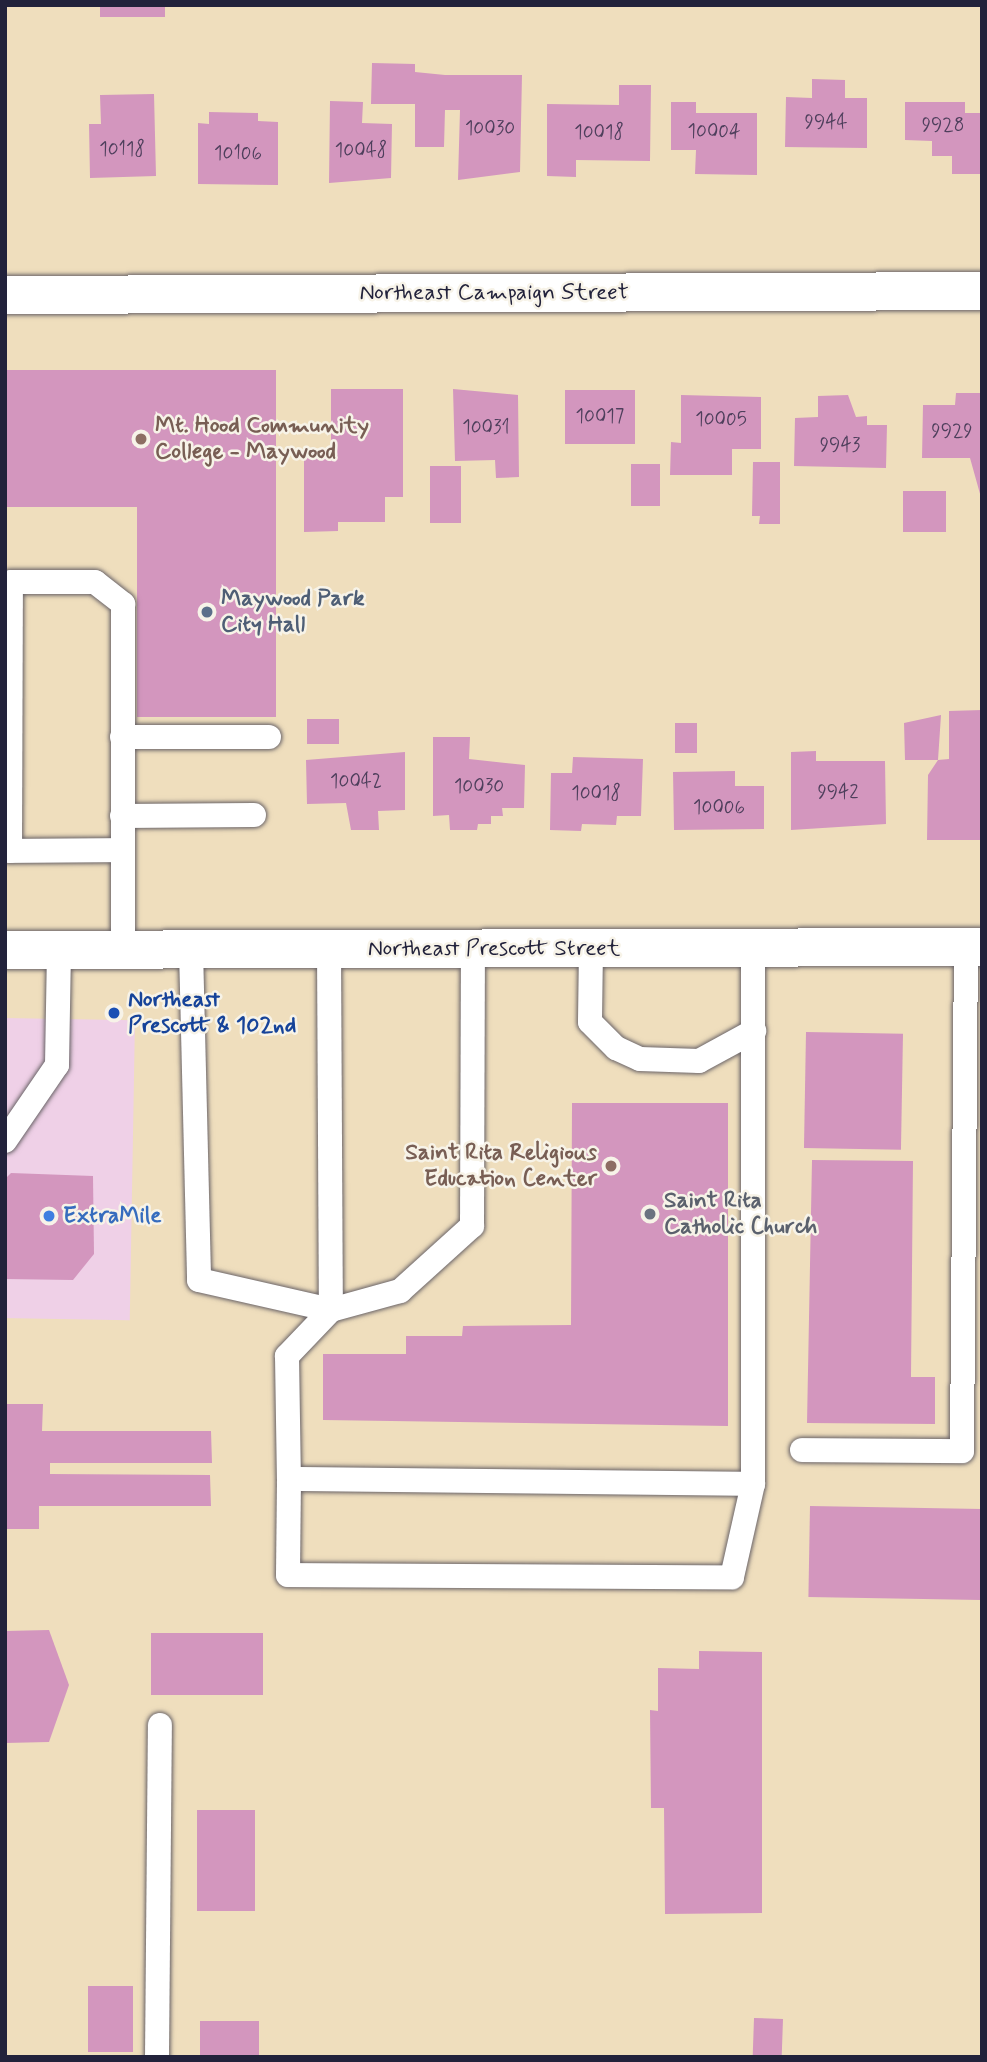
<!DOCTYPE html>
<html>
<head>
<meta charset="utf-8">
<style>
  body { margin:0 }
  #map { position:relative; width:987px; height:2062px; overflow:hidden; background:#efdebd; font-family:Mynerve,sans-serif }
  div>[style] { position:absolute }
  .built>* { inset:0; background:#efd0e7; transform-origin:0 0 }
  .building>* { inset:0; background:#d396be; transform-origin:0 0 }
  .roads { filter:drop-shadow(0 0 2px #6a6468) drop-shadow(0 0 2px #6a6468) }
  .service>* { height:24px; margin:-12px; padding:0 12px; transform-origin:12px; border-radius:12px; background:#fff }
  .minor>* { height:38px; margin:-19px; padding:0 19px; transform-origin:19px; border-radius:19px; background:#fff }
  .tertiary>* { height:38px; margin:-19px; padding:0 19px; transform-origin:19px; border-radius:19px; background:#fff }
  .dots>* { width:19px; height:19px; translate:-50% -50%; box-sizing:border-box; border:4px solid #f7f3e8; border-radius:50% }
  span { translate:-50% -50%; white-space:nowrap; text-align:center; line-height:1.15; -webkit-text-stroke:5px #f7f3e8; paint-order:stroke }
  .number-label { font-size:19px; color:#4e3f5c }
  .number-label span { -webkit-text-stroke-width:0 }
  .street-label { font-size:23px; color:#22223b }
  .education-label { font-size:23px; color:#785e54; font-weight:700 }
  .left { translate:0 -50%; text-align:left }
  .right { translate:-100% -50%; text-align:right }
  .service-label { font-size:23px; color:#4e5e75; font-weight:700 }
  .transit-label { font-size:23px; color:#164399; font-weight:700 }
  .worship-label { font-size:23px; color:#5b616d; font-weight:700 }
  .shop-label { font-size:23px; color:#366cbe; font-weight:700 }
  .frame { position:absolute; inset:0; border:7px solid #22223b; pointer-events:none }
</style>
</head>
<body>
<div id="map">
  <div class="built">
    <i style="left:5px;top:1018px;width:130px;height:300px;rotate:1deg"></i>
  </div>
  <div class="building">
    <i style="left:100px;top:5px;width:65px;height:12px"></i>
    <i style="clip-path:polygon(372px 63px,415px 64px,415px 72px,445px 75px,522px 75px,520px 172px,458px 180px,460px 110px,445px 110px,444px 147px,415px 147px,415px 104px,371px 104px)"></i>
    <i style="clip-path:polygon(812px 79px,845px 80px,845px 98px,867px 98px,867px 148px,785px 147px,786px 97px,812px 98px)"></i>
    <i style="clip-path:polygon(619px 85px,651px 85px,650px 161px,576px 160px,576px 177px,547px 176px,547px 104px,619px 105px)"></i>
    <i style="clip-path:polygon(154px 94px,156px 176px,90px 178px,89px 124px,101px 124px,100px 95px)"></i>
    <i style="clip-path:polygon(330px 101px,363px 102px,362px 123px,392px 124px,391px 178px,329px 183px)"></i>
    <i style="clip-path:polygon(671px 102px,696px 102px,696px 113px,757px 113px,757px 175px,695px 174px,696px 150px,671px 150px)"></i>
    <i style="clip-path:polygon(905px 102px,965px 102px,965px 113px,982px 113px,982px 174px,952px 174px,952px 156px,932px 156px,932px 141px,905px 140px)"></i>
    <i style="clip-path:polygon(209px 112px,258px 113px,258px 121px,278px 122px,278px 185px,198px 184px,198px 123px,209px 124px)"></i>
    <i style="clip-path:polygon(5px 370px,276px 370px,276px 717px,137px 717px,137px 507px,5px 507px)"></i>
    <i style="clip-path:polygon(331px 389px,403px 389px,403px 497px,385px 497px,385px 522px,338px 522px,338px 531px,304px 532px,304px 449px,331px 449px)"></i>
    <i style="clip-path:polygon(453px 389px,518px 395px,519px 477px,496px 478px,495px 460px,455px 461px)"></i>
    <i style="left:565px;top:390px;width:70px;height:54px"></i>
    <i style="clip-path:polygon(956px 393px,982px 393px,982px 501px,970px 458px,922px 458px,923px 405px,955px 405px)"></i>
    <i style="clip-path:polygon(681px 395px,761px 397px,761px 449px,732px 449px,732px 475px,670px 475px,671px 442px,681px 443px)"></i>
    <i style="clip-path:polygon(848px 395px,856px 417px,867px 416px,867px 425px,887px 425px,886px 468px,794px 466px,795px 418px,818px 417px,818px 396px)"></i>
    <i style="clip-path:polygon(753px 462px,780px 462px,780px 524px,759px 524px,760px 516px,752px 516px)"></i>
    <i style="left:631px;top:464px;width:29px;height:42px"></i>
    <i style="left:430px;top:466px;width:31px;height:57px"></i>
    <i style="left:903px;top:491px;width:43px;height:41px"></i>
    <i style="clip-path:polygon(982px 710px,982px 840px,927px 840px,928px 775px,938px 760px,905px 760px,904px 723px,941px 715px,938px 760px,949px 759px,949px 711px)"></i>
    <i style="left:307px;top:719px;width:32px;height:25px"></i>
    <i style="left:675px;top:723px;width:22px;height:30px"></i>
    <i style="clip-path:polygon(433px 737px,470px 737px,469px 759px,525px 765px,524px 808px,502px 808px,503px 816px,491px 816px,491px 824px,478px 824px,477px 830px,450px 830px,449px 815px,433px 816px)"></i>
    <i style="clip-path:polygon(816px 751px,816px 761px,885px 761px,886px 824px,791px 830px,791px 752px)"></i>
    <i style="clip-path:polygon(405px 752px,405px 810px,378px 811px,379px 830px,351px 830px,346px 803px,307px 804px,306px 760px)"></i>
    <i style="clip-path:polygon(573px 757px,643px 759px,641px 816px,617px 816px,616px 825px,582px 824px,581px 831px,550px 830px,551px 773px,572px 773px)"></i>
    <i style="clip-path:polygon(735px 771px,735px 786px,764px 786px,764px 829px,674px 830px,673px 772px)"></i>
    <i style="left:806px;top:1032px;width:97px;height:116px;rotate:1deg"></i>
    <i style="clip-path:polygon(572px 1103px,728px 1103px,728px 1426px,323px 1420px,323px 1354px,406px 1354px,406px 1336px,462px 1336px,463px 1326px,571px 1325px)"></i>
    <i style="clip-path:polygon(812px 1160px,913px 1161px,911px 1377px,935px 1377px,935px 1424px,807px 1423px)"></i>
    <i style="clip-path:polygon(11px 1173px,93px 1176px,94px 1254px,73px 1280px,5px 1279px,5px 1179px)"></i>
    <i style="clip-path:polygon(5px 1404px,43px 1404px,42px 1431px,211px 1431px,212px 1463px,50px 1463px,50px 1474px,210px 1475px,211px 1506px,39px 1506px,39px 1529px,5px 1529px)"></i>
    <i style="left:810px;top:1506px;width:172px;height:91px;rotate:1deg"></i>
    <i style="clip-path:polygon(49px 1630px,69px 1685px,49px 1742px,5px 1743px,5px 1631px)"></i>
    <i style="left:151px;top:1633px;width:112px;height:62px"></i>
    <i style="clip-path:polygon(699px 1651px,762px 1652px,762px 1913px,665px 1914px,664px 1808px,651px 1808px,650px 1710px,658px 1711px,658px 1668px,699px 1669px)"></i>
    <i style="left:197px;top:1810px;width:58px;height:101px"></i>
    <i style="left:88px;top:1986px;width:45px;height:66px"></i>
    <i style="left:783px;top:2019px;width:38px;height:29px;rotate:92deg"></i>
    <i style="left:200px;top:2021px;width:59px;height:36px"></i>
  </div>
  <div class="roads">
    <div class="service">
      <i style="left:122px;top:737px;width:147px"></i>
      <i style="left:122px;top:816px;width:132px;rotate:-0.4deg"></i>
      <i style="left:123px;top:850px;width:113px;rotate:179.5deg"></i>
      <i style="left:10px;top:851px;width:269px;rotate:-89.8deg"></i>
      <i style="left:11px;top:582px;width:84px"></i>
      <i style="left:95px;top:582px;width:36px;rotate:38deg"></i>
      <i style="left:123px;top:604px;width:345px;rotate:90deg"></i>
      <i style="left:191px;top:949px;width:331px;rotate:88.6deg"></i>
      <i style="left:199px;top:1280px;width:135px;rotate:12.8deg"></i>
      <i style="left:331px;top:1310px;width:72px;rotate:-15.4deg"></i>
      <i style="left:400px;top:1291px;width:97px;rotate:-42.1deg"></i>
      <i style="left:472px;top:1226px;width:277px;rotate:-89.8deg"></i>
      <i style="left:329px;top:949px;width:361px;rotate:89.7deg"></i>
      <i style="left:331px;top:1310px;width:64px;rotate:133.7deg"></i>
      <i style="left:287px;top:1356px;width:123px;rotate:89.1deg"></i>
      <i style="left:289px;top:1479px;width:464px;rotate:0.6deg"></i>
      <i style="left:753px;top:1484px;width:536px;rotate:-90deg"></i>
      <i style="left:591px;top:949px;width:73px;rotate:90.8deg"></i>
      <i style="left:590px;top:1022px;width:37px;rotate:45deg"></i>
      <i style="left:616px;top:1048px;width:26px;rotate:25deg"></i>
      <i style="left:640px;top:1059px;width:59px;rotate:1.9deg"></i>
      <i style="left:699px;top:1061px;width:63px;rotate:-28.6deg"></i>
      <i style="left:5px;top:1141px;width:92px;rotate:-55.6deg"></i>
      <i style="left:57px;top:1065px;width:116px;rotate:-89deg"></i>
      <i style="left:802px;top:1450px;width:160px;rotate:0.4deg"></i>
      <i style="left:962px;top:1451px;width:504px;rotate:-89.55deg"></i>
      <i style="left:289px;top:1479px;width:96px;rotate:90.6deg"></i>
      <i style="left:288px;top:1575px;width:444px;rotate:0.3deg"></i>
      <i style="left:732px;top:1577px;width:95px;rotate:-77.3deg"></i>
      <i style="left:157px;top:2057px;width:332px;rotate:-89.5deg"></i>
    </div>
    <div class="minor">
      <i style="left:5px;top:295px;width:977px;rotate:-0.23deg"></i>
    </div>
    <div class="tertiary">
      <i style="left:5px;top:950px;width:977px;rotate:-0.18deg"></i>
    </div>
  </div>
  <div class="dots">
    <i style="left:141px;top:439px;background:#8d6e63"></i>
    <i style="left:207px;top:612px;background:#5c6f8a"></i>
    <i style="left:114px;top:1013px;background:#1a4fb4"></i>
    <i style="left:611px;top:1166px;background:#8d6e63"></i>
    <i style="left:650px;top:1214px;background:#6b7280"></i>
    <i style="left:49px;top:1216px;background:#3f7fe0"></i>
  </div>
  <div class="number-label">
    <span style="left:826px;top:123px">9944</span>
    <span style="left:943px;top:126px">9928</span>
    <span style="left:490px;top:129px">10030</span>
    <span style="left:714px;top:132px">10004</span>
    <span style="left:599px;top:133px">10018</span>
    <span style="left:122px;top:150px">10118</span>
    <span style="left:361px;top:151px">10048</span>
    <span style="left:238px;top:154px">10106</span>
    <span style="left:600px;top:417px">10017</span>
    <span style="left:721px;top:420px">10005</span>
    <span style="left:486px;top:428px">10031</span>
    <span style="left:952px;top:432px">9929</span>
    <span style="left:840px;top:446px">9943</span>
    <span style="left:356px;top:782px">10042</span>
    <span style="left:479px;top:787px">10030</span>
    <span style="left:838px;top:793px">9942</span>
    <span style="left:596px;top:794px">10018</span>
    <span style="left:719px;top:808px">10006</span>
  </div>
  <div class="street-label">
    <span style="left:494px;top:293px">Northeast Campaign Street</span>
    <span style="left:494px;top:949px">Northeast Prescott Street</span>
  </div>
  <div class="education-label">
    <span class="left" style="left:155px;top:439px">Mt. Hood Community<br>College - Maywood</span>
    <span class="right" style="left:597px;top:1166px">Saint Rita Religious<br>Education Center</span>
  </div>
  <div class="service-label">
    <span class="left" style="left:221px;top:612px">Maywood Park<br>City Hall</span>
  </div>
  <div class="transit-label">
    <span class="left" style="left:128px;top:1013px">Northeast<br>Prescott &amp; 102nd</span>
  </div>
  <div class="worship-label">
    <span class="left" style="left:664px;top:1214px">Saint Rita<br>Catholic Church</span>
  </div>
  <div class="shop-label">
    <span class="left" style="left:63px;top:1216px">ExtraMile</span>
  </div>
  <div class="frame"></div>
</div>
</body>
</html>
